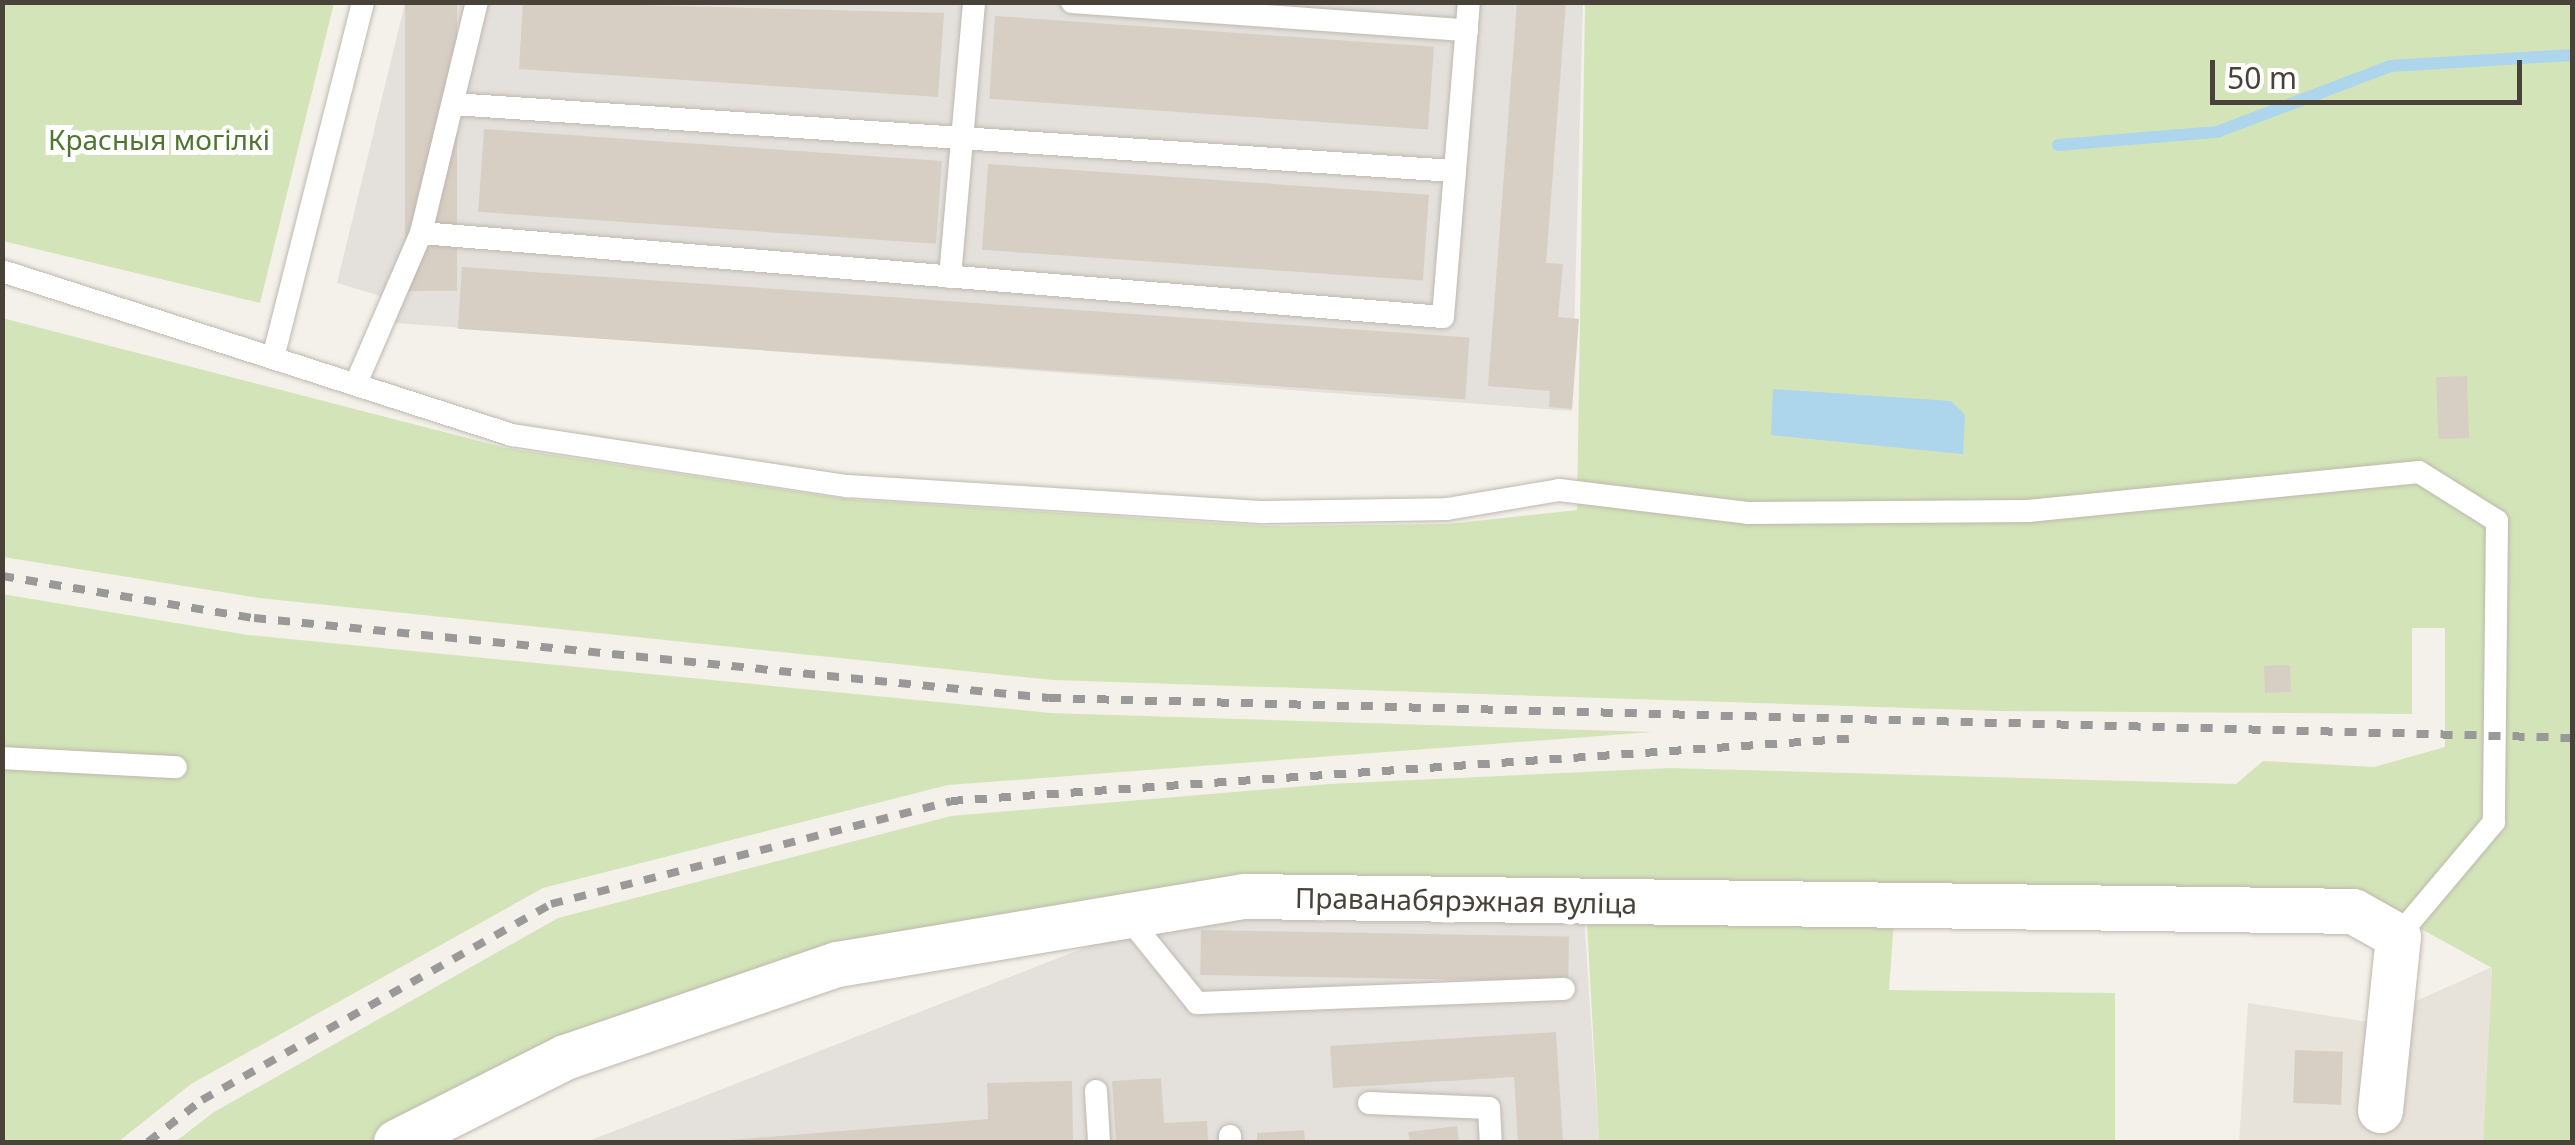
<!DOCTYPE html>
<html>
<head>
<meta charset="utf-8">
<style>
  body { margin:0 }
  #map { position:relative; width:2575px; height:1145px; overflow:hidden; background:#f4f1eb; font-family:"Noto Sans",sans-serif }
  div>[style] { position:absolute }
  .residential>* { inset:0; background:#e8e3da }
  .industrial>* { inset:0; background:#e4e0dc }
  .green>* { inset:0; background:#d3e5b8 }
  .water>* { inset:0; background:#add5eb }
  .stream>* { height:12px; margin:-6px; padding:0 6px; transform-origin:6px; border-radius:6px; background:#add5eb }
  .building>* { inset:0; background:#d8cfc4; transform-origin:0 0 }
  .roads { filter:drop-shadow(0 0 2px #bfb8ae) drop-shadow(0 0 2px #bfb8ae) }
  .service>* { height:22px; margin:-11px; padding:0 11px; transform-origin:11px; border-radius:11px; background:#fff }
  .minor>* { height:45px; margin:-22.5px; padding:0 22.5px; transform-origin:22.5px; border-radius:22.5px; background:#fff }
  .rail>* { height:8px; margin-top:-4px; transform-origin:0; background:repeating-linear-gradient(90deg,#999 0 12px,transparent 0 24px) }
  span { translate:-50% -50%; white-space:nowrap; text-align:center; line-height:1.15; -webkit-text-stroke:10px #fff; paint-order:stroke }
  .park-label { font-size:28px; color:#4f7630 }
  .street-label { font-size:28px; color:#484239 }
  .frame { position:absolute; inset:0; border:5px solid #484239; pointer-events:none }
  .scale { position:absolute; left:2210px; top:60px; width:312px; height:45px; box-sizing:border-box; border:5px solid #484239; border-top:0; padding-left:12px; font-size:30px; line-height:35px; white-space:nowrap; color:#484239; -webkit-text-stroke:8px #fff; paint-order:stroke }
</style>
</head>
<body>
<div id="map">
  <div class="residential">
    <i style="clip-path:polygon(2492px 967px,2483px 1142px,2239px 1142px,2248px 1003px,2369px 1022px)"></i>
  </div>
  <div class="industrial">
    <i style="clip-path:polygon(405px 3px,1583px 3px,1572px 411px,382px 322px,384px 297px,337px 283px)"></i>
    <i style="clip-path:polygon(1171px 914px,1584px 916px,1599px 1142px,586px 1142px)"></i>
  </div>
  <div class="green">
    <i style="clip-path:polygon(2px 3px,334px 3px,260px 303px,3px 241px)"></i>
    <i style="clip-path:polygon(1585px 3px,2572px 3px,2572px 1142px,2483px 1142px,2492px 968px,2358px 894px,1896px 892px,1889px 990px,2115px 993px,2115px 1142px,1599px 1142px,1585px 887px,833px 953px,376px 1142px,175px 1142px,214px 1112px,558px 918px,951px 816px,1329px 784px,1670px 768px,2236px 784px,2263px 761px,2374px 767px,2445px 747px,2445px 628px,2412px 628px,2412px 714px,1999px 711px,1053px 680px,259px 598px,3px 557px,2px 318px,506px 448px,846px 499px,1264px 526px,1448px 524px,1577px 510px)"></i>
    <i style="clip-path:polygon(2px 594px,248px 635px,1051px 713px,1653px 732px,948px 785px,543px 888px,191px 1084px,118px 1142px,3px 1142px)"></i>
  </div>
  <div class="water">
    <i style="clip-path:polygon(1773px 389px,1951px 401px,1965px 415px,1963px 454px,1771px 435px)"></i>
  </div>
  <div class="stream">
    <i style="left:2058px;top:145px;width:160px;rotate:-4.7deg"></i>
    <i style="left:2217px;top:132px;width:186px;rotate:-20.8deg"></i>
    <i style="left:2391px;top:66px;width:181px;rotate:-3.5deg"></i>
  </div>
  <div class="building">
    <i style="left:405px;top:2px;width:52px;height:289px"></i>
    <i style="clip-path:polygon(523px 2px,944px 13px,938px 97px,519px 69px)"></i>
    <i style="clip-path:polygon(1517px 2px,1566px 2px,1546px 263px,1563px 264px,1558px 317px,1579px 319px,1572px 409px,1549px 407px,1550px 391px,1488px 386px)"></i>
    <i style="left:995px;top:16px;width:440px;height:83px;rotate:4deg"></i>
    <i style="left:484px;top:129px;width:459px;height:83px;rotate:4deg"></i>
    <i style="left:988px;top:164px;width:442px;height:86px;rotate:4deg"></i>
    <i style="left:462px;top:267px;width:1010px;height:62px;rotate:4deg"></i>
    <i style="left:2467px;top:376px;width:62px;height:31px;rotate:88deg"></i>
    <i style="left:2290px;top:665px;width:27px;height:26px;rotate:88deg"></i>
    <i style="left:1201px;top:930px;width:368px;height:45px;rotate:1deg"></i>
    <i style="clip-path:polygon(1556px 1032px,1563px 1142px,1518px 1142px,1514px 1077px,1333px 1088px,1330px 1046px)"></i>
    <i style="left:2295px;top:1050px;width:48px;height:53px;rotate:2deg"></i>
    <i style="clip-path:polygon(1161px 1078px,1164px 1123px,1207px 1121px,1208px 1142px,1116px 1142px,1112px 1081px)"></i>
    <i style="clip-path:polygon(1072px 1081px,1073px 1142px,706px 1142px,988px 1119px,987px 1083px)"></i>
    <i style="clip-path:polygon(1457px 1126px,1459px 1142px,1410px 1142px,1408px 1132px)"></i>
    <i style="clip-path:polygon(1304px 1130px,1305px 1142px,1257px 1142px,1257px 1133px)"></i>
  </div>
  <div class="roads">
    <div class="service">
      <i style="left:1072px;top:2px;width:396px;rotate:4.1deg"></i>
      <i style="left:453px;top:104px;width:1004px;rotate:3.83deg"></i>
      <i style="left:421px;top:233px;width:1025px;rotate:4.7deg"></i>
      <i style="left:1443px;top:317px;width:316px;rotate:-85.3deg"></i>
      <i style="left:2px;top:271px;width:536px;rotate:17.83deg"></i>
      <i style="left:512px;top:435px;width:339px;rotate:8.7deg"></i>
      <i style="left:847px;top:486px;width:418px;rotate:3.6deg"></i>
      <i style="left:1264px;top:512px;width:183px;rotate:-0.9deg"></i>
      <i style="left:1447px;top:509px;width:114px;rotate:-9.6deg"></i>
      <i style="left:1559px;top:490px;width:190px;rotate:6.9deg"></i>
      <i style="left:1748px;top:513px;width:280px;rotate:-0.4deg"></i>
      <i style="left:2028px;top:511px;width:393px;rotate:-5.7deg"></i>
      <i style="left:2419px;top:472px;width:92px;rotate:32.1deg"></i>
      <i style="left:2497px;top:521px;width:301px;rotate:90.6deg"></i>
      <i style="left:2494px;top:822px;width:149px;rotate:130.1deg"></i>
      <i style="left:950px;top:277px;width:276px;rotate:-85deg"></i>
      <i style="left:274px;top:354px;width:363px;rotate:-75.8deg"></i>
      <i style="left:357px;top:381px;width:161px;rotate:-66.6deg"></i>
      <i style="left:421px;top:233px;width:238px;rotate:-76.4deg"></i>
      <i style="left:2px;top:758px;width:174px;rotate:3deg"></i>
      <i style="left:1125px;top:914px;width:114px;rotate:51deg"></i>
      <i style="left:1197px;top:1003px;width:367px;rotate:-2.2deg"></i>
      <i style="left:1096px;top:1091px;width:51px;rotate:86.6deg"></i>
      <i style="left:1369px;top:1103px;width:120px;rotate:2.4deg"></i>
      <i style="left:1489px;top:1108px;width:34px;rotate:87deg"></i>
      <i style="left:1230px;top:1136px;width:6px;rotate:90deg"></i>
    </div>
    <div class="minor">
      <i style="left:396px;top:1142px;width:189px;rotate:-26.7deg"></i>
      <i style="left:565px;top:1057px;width:287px;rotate:-18.9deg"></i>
      <i style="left:837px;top:964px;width:413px;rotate:-9.5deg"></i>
      <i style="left:1244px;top:896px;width:1109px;rotate:0.77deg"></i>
      <i style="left:2353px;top:911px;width:51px;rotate:29.1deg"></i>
      <i style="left:2398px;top:936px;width:175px;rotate:95.9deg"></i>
    </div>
  </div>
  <div class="rail">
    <i style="left:2px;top:576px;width:255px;rotate:9.5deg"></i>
    <i style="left:254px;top:618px;width:799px;rotate:5.75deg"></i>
    <i style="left:1049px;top:698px;width:1524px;rotate:1.5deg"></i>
    <i style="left:148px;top:1142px;width:68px;rotate:-37.9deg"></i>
    <i style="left:202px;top:1100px;width:400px;rotate:-29.3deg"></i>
    <i style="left:551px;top:904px;width:413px;rotate:-14.4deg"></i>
    <i style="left:951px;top:801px;width:909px;rotate:-3.97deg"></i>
  </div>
  <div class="park-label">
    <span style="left:159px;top:139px">Красныя могілкі</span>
  </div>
  <div class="street-label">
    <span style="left:1466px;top:900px;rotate:1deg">Праванабярэжная вуліца</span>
  </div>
  <div class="frame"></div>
  <div class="scale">50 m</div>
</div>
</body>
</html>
